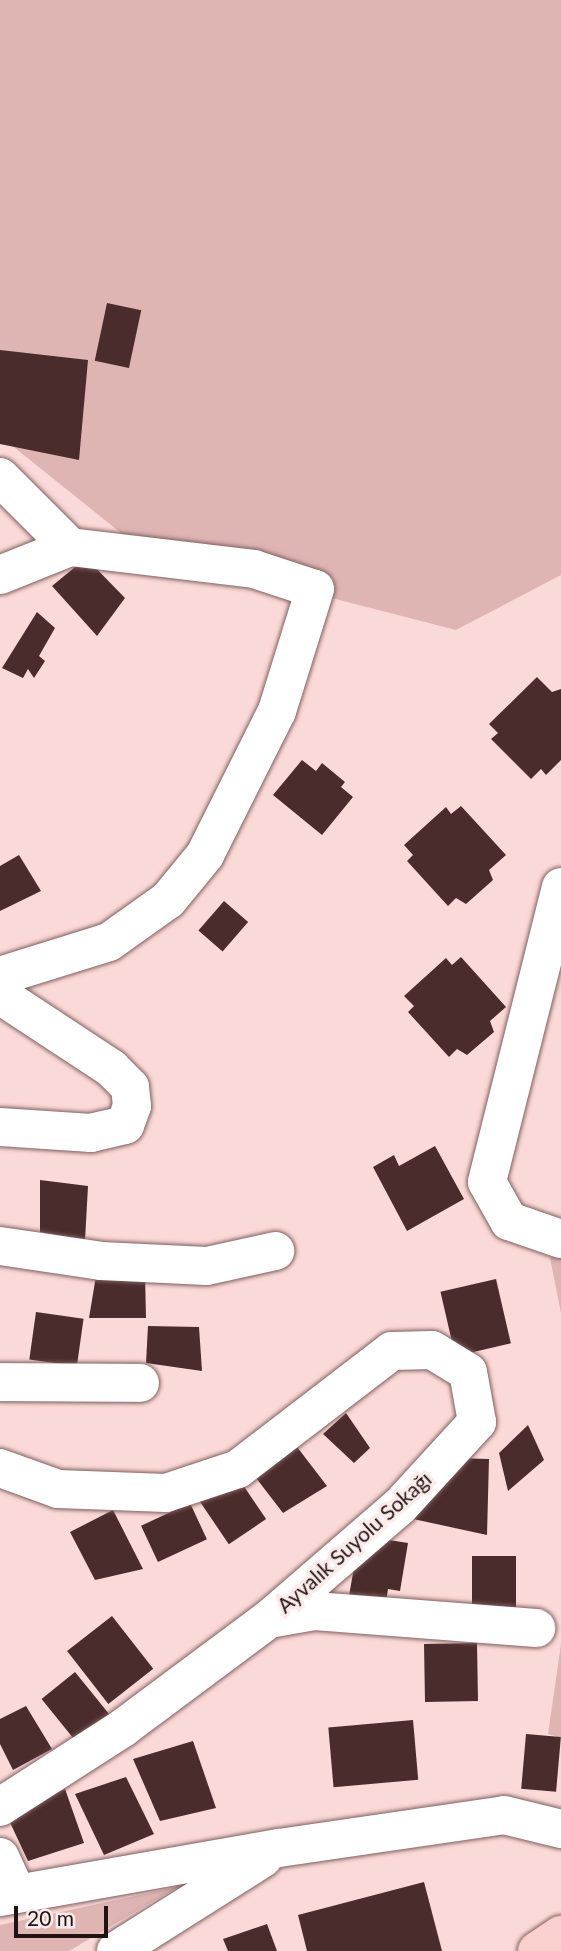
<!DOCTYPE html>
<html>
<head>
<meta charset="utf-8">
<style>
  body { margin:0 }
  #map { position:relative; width:561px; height:1951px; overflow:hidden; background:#fadad8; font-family:Lato,sans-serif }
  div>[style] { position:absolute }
  .green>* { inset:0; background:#deb5b3 }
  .building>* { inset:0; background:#4a2c2c; transform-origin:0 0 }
  .roads { filter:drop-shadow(0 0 2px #805e5d) drop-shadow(0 0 2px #805e5d) }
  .minor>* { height:38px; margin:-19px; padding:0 19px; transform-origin:19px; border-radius:19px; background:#fff }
  .major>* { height:38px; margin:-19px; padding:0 19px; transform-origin:19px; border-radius:19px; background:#fad0cf }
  span { translate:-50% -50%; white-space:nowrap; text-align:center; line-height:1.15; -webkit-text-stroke:7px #fcebea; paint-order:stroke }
  .street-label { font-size:21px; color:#201312 }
  .scale { position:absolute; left:14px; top:1906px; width:94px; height:32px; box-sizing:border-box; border:4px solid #201312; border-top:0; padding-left:9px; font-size:21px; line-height:24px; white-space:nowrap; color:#201312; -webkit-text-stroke:5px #fcebea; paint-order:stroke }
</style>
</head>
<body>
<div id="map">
  <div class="green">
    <i style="clip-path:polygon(0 0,561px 0,561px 575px,456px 630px,141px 549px,0 436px)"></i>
    <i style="clip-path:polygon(561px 1255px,561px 1313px,550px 1258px)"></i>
    <i style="clip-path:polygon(561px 1644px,561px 1738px,548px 1734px)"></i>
    <i style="clip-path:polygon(177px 1887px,69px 1951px,0 1951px,0 1925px)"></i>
  </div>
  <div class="building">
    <i style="left:107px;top:303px;width:35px;height:59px;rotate:12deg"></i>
    <i style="clip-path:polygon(0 350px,88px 360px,79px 460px,0 444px)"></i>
    <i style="clip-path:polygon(86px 558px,125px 598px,97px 636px,52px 586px)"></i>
    <i style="clip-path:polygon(37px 612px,55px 628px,39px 656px,45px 661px,34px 678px,28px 669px,23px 678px,2px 668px)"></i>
    <i style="clip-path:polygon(537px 677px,552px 692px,561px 689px,561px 760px,546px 775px,541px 769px,531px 779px,491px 739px,498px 733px,489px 724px)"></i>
    <i style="clip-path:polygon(302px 760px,316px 771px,322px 763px,345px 782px,341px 787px,353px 797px,322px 835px,273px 795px)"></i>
    <i style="clip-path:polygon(461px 806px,506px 855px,489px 870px,493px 880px,466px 904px,456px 898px,448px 906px,407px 861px,413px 855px,404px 845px,446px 807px,451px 814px)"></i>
    <i style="clip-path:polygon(19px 855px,41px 891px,0 911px,0 866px)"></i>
    <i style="left:224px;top:901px;width:32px;height:39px;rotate:41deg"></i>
    <i style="clip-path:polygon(461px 957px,506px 1007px,490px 1021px,494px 1032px,467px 1055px,457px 1049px,449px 1057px,408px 1012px,414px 1006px,404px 996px,446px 958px,452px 965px)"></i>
    <i style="clip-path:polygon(435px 1146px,464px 1199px,407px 1231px,373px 1167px,394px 1155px,399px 1166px)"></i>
    <i style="clip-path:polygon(40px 1180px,88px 1186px,85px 1240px,40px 1232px)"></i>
    <i style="clip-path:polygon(97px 1270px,145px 1274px,146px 1318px,89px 1318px)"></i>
    <i style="left:496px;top:1279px;width:66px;height:57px;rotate:77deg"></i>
    <i style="left:36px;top:1312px;width:48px;height:48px;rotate:8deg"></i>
    <i style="clip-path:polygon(148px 1326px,199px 1327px,202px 1371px,146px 1363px)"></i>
    <i style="clip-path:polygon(346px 1413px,370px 1448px,354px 1463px,323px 1434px)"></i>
    <i style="clip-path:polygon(528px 1425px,544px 1460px,508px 1491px,499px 1453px)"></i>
    <i style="clip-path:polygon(294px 1443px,327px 1486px,283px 1513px,250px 1470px)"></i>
    <i style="clip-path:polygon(454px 1458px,489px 1459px,487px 1535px,404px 1517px)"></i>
    <i style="left:237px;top:1476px;width:52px;height:45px;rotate:56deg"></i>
    <i style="left:190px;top:1503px;width:40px;height:54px;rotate:65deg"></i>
    <i style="clip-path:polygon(113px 1510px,143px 1569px,95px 1580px,70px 1532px)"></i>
    <i style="clip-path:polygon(376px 1538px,408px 1543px,400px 1591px,388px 1589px,386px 1602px,349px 1596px,357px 1550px)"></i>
    <i style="left:472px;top:1556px;width:44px;height:51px"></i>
    <i style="left:112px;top:1616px;width:67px;height:57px;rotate:52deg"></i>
    <i style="left:477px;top:1643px;width:58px;height:53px;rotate:89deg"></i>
    <i style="left:75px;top:1672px;width:59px;height:43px;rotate:51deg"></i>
    <i style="clip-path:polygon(26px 1706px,52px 1749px,13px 1770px,0 1744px,0 1719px)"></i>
    <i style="left:413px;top:1720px;width:60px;height:85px;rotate:85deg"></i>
    <i style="left:526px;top:1734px;width:35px;height:55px;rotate:5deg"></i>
    <i style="clip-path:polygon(193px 1741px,216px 1808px,160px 1821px,133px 1759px)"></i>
    <i style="clip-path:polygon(126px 1777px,154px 1834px,104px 1855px,75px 1794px)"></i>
    <i style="clip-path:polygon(65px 1789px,84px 1843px,28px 1861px,7px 1816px)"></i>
    <i style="clip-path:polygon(424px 1882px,442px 1951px,307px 1951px,298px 1915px)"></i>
    <i style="clip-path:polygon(267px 1924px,277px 1951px,228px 1951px,223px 1939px)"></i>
  </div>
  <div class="roads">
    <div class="minor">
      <i style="left:0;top:477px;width:99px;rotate:45deg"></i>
      <i style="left:0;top:575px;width:75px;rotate:-21.8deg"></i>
      <i style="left:70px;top:547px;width:185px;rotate:6.8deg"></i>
      <i style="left:254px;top:569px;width:64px;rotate:18.2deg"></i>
      <i style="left:315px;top:589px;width:128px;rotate:107.3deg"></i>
      <i style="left:277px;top:711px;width:161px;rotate:116.6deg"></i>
      <i style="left:205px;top:855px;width:58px;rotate:129.4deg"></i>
      <i style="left:168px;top:900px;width:72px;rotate:144.6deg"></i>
      <i style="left:109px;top:942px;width:114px;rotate:162.7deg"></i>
      <i style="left:561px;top:887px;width:304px;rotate:104.1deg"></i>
      <i style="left:487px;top:1182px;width:45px;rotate:60.6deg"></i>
      <i style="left:509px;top:1221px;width:55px;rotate:19.1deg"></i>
      <i style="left:0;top:995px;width:133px;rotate:33.3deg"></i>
      <i style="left:111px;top:1068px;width:27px;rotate:45deg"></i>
      <i style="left:130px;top:1087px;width:19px;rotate:84deg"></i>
      <i style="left:132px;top:1106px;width:20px;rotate:110deg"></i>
      <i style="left:125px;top:1125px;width:35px;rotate:167deg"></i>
      <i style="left:91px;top:1133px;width:91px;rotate:-176.2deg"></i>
      <i style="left:0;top:1246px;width:102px;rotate:8.4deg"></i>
      <i style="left:101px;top:1261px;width:106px;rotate:2.7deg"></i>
      <i style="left:207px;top:1266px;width:70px;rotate:-12.4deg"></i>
      <i style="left:0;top:1382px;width:140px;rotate:0.4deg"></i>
      <i style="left:0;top:1468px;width:62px;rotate:19.9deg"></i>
      <i style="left:58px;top:1489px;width:108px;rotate:2.1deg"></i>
      <i style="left:166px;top:1493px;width:76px;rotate:-18.4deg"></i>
      <i style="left:238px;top:1469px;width:194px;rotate:-37.5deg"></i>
      <i style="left:392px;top:1351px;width:40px;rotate:-1.4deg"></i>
      <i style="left:432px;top:1350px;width:42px;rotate:31.4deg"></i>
      <i style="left:468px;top:1372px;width:51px;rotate:79.8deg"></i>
      <i style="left:477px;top:1422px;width:114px;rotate:132.5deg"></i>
      <i style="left:400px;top:1506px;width:173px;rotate:139.2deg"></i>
      <i style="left:269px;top:1619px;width:182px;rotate:143.3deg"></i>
      <i style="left:123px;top:1728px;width:146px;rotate:147.3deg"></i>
      <i style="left:269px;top:1619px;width:46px;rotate:-10.1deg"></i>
      <i style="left:314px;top:1611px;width:223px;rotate:4.4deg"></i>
      <i style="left:0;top:1857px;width:38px;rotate:65deg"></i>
      <i style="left:0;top:1897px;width:283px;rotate:-10deg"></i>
      <i style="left:279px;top:1848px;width:227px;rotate:-8.3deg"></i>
      <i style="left:504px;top:1815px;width:59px;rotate:13.8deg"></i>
      <i style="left:116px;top:1951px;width:174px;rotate:-32.3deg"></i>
    </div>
    <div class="major">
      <i style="left:537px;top:1951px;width:29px;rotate:-34deg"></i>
    </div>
  </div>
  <div class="street-label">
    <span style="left:354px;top:1542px;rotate:-42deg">Ayvalık Suyolu Sokağı</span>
  </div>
  <div class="scale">20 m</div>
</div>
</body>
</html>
